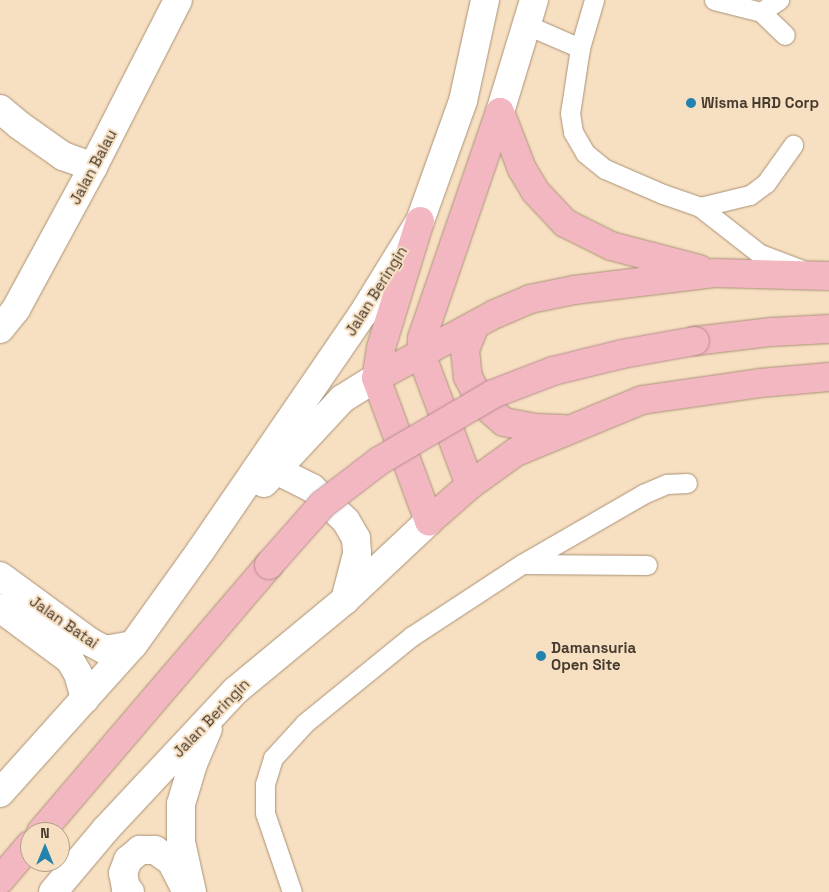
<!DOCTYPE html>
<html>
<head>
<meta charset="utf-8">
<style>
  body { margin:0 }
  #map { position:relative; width:829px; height:892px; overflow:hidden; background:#f7dfc1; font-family:"Space Grotesk",sans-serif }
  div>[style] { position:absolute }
  .roads { filter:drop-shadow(0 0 1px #a99277) drop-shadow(0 0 1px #a99277) }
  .service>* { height:19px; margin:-9.5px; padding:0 9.5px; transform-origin:9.5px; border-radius:9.5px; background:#fff }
  .minor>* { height:28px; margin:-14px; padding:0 14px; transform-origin:14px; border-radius:14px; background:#fff }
  .tertiary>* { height:28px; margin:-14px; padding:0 14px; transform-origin:14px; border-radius:14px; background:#fff }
  .motorway>* { height:28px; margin:-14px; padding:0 14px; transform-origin:14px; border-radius:14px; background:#f2b7c1 }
  .bridges { filter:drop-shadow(0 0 1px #b58c8e) drop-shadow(0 0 1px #b58c8e) }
  .motorway-bridge>* { height:28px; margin:-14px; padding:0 14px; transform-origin:14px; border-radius:14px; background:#f2b7c1 }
  .dots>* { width:14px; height:14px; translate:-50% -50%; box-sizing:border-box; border:2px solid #f7dfc1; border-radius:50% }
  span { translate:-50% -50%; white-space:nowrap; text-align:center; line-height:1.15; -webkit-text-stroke:4px #f7dfc1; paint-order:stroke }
  .poi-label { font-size:15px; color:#453b2f; font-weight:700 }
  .left { translate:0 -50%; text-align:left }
  .street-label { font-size:15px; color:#453b2f }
  .north { position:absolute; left:20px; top:822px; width:50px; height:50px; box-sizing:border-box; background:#f7dfc1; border:1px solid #b09d87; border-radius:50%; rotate:0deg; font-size:14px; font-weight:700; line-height:20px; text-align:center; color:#453b2f }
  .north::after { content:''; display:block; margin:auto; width:18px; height:22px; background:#2283ae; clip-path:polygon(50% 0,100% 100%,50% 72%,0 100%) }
</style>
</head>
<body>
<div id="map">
  <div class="roads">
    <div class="service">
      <i style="left:594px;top:0;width:50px;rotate:106.3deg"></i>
      <i style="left:580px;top:48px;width:66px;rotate:98.7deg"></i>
      <i style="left:570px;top:113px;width:19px;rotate:81deg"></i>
      <i style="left:573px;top:132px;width:24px;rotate:60deg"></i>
      <i style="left:585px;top:153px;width:26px;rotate:39deg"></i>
      <i style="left:605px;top:169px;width:63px;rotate:23.3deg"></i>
      <i style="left:663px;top:194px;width:39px;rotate:19deg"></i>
      <i style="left:700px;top:207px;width:76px;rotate:38.1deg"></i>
      <i style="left:760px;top:254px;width:43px;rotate:20.6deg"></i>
      <i style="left:714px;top:0;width:49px;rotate:14.3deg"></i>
      <i style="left:761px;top:12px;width:33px;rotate:44deg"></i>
      <i style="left:761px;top:12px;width:22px;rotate:-34deg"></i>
      <i style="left:527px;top:25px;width:58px;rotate:23.5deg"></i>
      <i style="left:700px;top:207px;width:51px;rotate:-13.5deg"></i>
      <i style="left:750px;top:195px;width:20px;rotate:-37deg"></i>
      <i style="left:766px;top:183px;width:47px;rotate:-54.6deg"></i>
      <i style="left:647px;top:565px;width:125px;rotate:-179.5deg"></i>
      <i style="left:522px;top:564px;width:140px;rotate:-30deg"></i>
      <i style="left:643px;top:494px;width:26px;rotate:-23deg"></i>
      <i style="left:667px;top:484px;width:20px;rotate:-3deg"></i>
      <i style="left:292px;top:892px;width:83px;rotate:-108.9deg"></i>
      <i style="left:265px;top:813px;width:29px;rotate:-90deg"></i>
      <i style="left:265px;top:784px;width:27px;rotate:-73deg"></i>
      <i style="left:273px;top:758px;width:47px;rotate:-47.6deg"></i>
      <i style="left:305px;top:723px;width:138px;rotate:-39.1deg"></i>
      <i style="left:412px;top:636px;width:131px;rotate:-33.2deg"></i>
    </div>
    <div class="minor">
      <i style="left:0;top:109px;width:25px;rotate:40deg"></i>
      <i style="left:19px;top:125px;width:54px;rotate:35.2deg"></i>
      <i style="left:63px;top:156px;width:32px;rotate:20deg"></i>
      <i style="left:0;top:329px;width:26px;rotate:-51deg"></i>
      <i style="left:16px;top:309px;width:162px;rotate:-61.5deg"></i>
      <i style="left:93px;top:167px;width:187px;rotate:-63deg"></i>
      <i style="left:0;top:576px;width:112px;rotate:36.3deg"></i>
      <i style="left:90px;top:642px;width:17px;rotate:28deg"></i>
      <i style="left:105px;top:650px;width:28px;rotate:-10deg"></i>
      <i style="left:0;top:608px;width:87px;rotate:36.6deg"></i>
      <i style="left:70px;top:660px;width:16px;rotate:60deg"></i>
      <i style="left:78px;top:674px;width:26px;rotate:74deg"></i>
      <i style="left:130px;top:892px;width:6px;rotate:-135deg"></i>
      <i style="left:126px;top:888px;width:15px;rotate:-101deg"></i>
      <i style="left:123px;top:873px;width:14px;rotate:-69deg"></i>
      <i style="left:128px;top:860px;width:16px;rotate:-40deg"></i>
      <i style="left:140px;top:850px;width:15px"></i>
      <i style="left:155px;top:850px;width:19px;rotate:35deg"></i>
      <i style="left:171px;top:861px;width:35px;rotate:63deg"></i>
    </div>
    <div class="tertiary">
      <i style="left:500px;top:112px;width:117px;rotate:-73.1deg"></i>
      <i style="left:276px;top:470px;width:40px;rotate:26.6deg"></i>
      <i style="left:312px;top:488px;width:47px;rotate:44.1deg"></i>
      <i style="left:346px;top:521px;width:20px;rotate:60deg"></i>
      <i style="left:356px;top:538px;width:16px;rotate:86deg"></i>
      <i style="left:357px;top:554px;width:48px;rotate:104.6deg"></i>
      <i style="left:264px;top:483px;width:115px;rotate:-47.1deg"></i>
      <i style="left:342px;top:399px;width:40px;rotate:-32deg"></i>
      <i style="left:0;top:793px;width:199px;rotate:-48.1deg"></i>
      <i style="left:133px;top:645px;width:117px;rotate:-54.4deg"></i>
      <i style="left:201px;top:550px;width:285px;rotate:-55.6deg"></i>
      <i style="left:362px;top:315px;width:110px;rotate:-58.3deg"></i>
      <i style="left:420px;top:221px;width:127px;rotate:-70.3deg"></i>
      <i style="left:463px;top:101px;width:103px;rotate:-77.7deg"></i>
      <i style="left:53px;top:892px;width:82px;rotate:-49.9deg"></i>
      <i style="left:106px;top:829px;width:189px;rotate:-46.9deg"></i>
      <i style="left:235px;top:691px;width:143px;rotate:-39.6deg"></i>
      <i style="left:345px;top:600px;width:115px;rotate:-43.2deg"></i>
      <i style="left:192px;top:892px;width:51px;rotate:-102.4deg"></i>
      <i style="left:181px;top:842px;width:38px;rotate:-90deg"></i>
      <i style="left:181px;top:804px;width:42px;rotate:-73.3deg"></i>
      <i style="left:193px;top:764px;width:38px;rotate:-67deg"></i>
    </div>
    <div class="motorway">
      <i style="left:500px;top:112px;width:61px;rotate:68.9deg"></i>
      <i style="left:522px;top:169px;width:26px;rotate:59deg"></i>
      <i style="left:535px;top:191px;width:44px;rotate:46.8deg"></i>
      <i style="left:565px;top:223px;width:51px;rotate:26.6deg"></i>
      <i style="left:611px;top:246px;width:91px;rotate:14.6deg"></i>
      <i style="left:420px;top:221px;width:133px;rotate:107.1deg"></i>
      <i style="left:381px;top:348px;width:30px;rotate:99deg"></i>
      <i style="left:376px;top:378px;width:153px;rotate:69.7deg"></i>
      <i style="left:429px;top:521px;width:55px;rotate:-41.3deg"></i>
      <i style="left:470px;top:485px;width:57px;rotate:-35.7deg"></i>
      <i style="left:516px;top:452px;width:136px;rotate:-22.4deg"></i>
      <i style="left:642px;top:400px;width:119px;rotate:-8.2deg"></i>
      <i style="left:760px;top:383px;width:69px;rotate:-5deg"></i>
      <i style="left:475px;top:325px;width:27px;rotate:112deg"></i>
      <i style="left:465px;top:350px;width:27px;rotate:84deg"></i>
      <i style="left:468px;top:377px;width:30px;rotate:62deg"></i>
      <i style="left:482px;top:403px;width:29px;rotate:41deg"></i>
      <i style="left:504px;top:422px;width:32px;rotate:11deg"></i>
      <i style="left:535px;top:428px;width:28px;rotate:2deg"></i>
      <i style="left:695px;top:341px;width:77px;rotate:-6.8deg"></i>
      <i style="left:771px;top:332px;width:58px;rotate:-3deg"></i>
      <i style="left:376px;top:378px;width:135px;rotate:-28.3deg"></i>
      <i style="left:495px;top:314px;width:38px;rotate:-23deg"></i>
      <i style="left:530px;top:299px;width:45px;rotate:-11.6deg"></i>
      <i style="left:574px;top:290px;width:141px;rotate:-6.9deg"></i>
      <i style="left:714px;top:273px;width:115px;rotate:1.5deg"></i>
      <i style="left:470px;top:485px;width:140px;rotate:-110.5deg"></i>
      <i style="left:421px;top:354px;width:16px;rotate:-86deg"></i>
      <i style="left:422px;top:338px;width:239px;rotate:-71deg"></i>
      <i style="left:41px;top:832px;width:351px;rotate:-49.5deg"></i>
      <i style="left:0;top:880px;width:46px;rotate:-49.4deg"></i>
    </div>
  </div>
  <div class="bridges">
    <div class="motorway-bridge">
      <i style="left:269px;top:565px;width:81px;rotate:-48.5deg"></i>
      <i style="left:323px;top:504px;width:71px;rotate:-37.5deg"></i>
      <i style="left:379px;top:461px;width:132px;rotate:-30.4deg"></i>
      <i style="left:493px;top:394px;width:64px;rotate:-21deg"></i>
      <i style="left:553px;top:371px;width:71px;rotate:-13.8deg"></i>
      <i style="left:622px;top:354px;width:74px;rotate:-10.1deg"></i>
    </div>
  </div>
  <div class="dots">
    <i style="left:691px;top:103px;background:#2283ae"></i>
    <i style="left:541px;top:656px;background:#2283ae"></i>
  </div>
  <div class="poi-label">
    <span class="left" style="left:701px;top:103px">Wisma HRD Corp</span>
    <span class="left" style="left:551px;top:656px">Damansuria<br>Open Site</span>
  </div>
  <div class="street-label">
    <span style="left:93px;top:167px;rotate:-62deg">Jalan Balau</span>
    <span style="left:376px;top:291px;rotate:-58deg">Jalan Beringin</span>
    <span style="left:64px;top:622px;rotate:35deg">Jalan Batai</span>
    <span style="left:211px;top:718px;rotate:-46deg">Jalan Beringin</span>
  </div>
  <div class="north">N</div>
</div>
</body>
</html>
